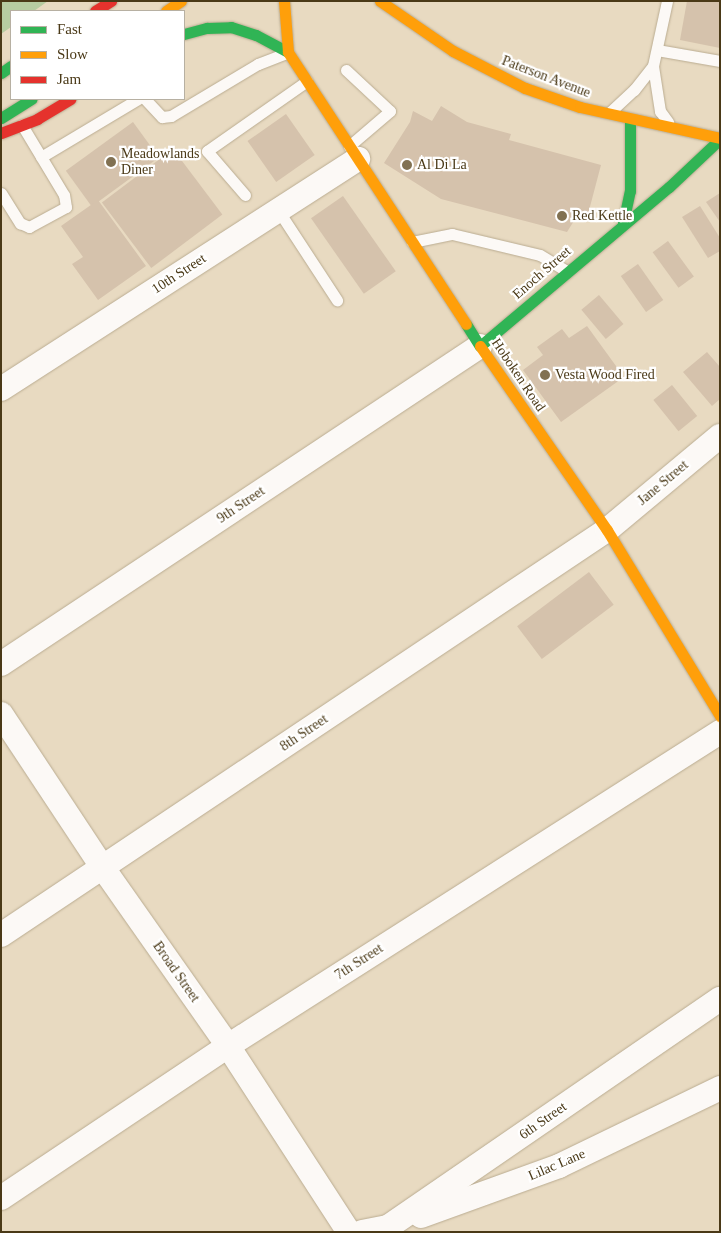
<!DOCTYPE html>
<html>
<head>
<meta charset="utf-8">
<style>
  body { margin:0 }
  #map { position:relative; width:721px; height:1233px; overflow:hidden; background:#e8dac1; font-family:"Times New Roman",serif }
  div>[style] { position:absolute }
  .green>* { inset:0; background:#b7cca1 }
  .building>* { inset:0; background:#d5c2ac; transform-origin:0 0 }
  .roads { filter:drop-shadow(0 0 1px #baac91) drop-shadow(0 0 1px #baac91) }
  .lane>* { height:11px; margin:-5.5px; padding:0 5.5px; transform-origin:5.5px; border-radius:5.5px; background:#fcf9f6 }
  .street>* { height:24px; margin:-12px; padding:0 12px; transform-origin:12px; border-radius:12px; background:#fcf9f6 }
  .fast>* { height:11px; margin:-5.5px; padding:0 5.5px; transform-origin:5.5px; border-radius:5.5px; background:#30b455 }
  .slow>* { height:11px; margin:-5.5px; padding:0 5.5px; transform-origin:5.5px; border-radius:5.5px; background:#ff9f0a }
  .jam>* { height:11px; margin:-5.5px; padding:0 5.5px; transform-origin:5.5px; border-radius:5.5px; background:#e5322d }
  .dots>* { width:14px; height:14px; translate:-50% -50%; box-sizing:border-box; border:2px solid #fff; border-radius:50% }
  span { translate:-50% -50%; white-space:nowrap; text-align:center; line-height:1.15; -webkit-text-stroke:4.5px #fff; paint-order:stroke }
  .street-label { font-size:14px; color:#4a3917 }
  .poi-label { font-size:14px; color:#4a3917 }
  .left { translate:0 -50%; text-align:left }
  .frame { position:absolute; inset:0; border:2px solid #4a3917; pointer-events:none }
  .legend { position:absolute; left:10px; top:10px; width:175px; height:90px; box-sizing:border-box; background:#fff; border:1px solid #b7b0a2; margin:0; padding:6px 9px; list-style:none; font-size:15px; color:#4a3917 }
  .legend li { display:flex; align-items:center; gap:10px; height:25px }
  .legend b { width:25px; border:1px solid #b7b0a2 }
</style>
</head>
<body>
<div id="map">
  <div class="green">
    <i style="clip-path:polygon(1px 1px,48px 1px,34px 11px,11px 11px,11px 27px,1px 34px)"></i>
  </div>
  <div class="building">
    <i style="clip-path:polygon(687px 1px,720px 1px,720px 48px,680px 40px)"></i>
    <i style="clip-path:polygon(441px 106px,467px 122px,511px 134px,509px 140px,601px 165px,587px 218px,577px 216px,567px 232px,441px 199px,384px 163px,410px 122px,413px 111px,432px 121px)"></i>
    <i style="left:286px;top:114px;width:50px;height:47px;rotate:55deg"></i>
    <i style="left:133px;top:122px;width:44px;height:83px;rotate:54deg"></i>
    <i style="left:173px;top:149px;width:82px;height:89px;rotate:53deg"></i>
    <i style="clip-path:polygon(720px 193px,720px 222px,706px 202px)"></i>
    <i style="left:343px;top:196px;width:92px;height:39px;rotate:55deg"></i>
    <i style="clip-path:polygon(98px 200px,146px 266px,98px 300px,72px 264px,83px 257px,61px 226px)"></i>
    <i style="clip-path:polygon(700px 206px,720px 238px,720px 251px,708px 258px,682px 217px)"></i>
    <i style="left:668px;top:241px;width:44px;height:19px;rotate:54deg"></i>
    <i style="left:638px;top:264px;width:44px;height:21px;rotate:55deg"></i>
    <i style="left:599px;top:295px;width:38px;height:23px;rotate:50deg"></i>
    <i style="clip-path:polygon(587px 326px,624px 377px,561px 422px,523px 370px,543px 355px,537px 347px,562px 329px,569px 338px)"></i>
    <i style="clip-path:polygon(707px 352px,720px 367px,720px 399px,712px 406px,683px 372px)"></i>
    <i style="left:672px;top:385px;width:40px;height:24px;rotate:51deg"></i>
    <i style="left:589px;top:572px;width:41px;height:90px;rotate:53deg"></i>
  </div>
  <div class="roads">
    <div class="lane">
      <i style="left:667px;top:1px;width:66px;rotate:102.2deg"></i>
      <i style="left:653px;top:66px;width:46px;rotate:81.2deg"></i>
      <i style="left:660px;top:111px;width:14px;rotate:54deg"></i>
      <i style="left:657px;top:50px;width:64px;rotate:9.9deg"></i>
      <i style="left:346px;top:70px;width:60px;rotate:43deg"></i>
      <i style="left:390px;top:111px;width:54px;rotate:139.5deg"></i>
      <i style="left:145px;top:99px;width:25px;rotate:47deg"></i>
      <i style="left:162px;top:117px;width:9px;rotate:-6deg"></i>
      <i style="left:171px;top:116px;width:101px;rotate:-30.9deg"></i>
      <i style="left:258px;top:64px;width:28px;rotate:-21deg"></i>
      <i style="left:610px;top:112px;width:33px;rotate:-43deg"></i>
      <i style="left:634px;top:90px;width:31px;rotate:-52deg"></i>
      <i style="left:41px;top:157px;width:113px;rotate:-30.9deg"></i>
      <i style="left:1px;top:193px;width:36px;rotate:58deg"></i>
      <i style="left:20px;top:223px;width:10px;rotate:24deg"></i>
      <i style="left:29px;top:227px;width:42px;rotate:-28.4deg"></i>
      <i style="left:66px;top:207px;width:12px;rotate:-99deg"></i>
      <i style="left:64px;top:195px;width:82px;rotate:-121deg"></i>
      <i style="left:245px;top:195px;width:58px;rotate:-130.8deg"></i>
      <i style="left:207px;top:151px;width:122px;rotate:-35deg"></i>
      <i style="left:278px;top:210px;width:108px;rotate:56.8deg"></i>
      <i style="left:412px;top:242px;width:41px;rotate:-11.3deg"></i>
      <i style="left:452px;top:234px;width:90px;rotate:13.4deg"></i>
      <i style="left:540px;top:255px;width:31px;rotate:31deg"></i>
    </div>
    <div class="street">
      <i style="left:1px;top:389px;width:425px;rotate:-32.8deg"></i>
      <i style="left:1px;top:664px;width:575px;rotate:-33.58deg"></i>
      <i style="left:1px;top:714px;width:185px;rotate:56.5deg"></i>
      <i style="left:103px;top:868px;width:218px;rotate:54.9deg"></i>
      <i style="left:228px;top:1046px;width:222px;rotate:57deg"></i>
      <i style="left:1px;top:935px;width:729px;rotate:-33.76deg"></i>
      <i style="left:607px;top:530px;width:147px;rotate:-39.8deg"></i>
      <i style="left:1px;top:1198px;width:273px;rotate:-33.8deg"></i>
      <i style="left:228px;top:1046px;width:584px;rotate:-32.55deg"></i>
      <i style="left:421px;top:1216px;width:147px;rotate:-19.9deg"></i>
      <i style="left:559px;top:1166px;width:179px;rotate:-25.8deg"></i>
      <i style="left:362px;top:1232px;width:26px;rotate:-11deg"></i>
      <i style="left:388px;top:1227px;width:403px;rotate:-34.5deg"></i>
    </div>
    <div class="fast">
      <i style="left:184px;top:34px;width:24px;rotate:-15deg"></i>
      <i style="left:207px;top:28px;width:24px;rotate:-2deg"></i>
      <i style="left:231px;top:27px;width:26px;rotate:18deg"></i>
      <i style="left:256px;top:35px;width:36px;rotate:28deg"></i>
      <i style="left:1px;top:73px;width:12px;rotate:-35deg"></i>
      <i style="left:1px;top:118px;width:36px;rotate:-32deg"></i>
      <i style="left:623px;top:223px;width:33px;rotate:-78deg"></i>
      <i style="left:630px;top:191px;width:72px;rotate:-90deg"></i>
      <i style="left:466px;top:324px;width:26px;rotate:58deg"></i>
      <i style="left:480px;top:346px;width:247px;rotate:-40.1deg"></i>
      <i style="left:669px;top:187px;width:70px;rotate:-43.3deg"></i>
    </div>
    <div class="slow">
      <i style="left:284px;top:1px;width:51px;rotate:85.5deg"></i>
      <i style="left:380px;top:1px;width:88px;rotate:34.4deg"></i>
      <i style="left:453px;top:51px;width:81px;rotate:27.2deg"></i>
      <i style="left:525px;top:88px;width:58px;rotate:19.1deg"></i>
      <i style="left:580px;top:107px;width:143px;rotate:12.5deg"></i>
      <i style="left:166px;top:11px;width:18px;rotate:-34deg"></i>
      <i style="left:288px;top:52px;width:325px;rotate:56.8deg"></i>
      <i style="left:480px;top:346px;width:224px;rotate:55.4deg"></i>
      <i style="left:607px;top:530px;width:218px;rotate:58.7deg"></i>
    </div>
    <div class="jam">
      <i style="left:95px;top:11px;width:19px;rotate:-32deg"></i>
      <i style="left:1px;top:133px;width:39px;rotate:-21deg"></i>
      <i style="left:37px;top:119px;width:39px;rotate:-31deg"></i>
    </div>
  </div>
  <div class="dots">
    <i style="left:111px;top:162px;background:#817152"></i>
    <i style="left:407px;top:165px;background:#817152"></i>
    <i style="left:562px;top:216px;background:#817152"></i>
    <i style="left:545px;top:375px;background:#817152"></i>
  </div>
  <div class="street-label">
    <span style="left:546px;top:77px;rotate:21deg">Paterson Avenue</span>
    <span style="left:542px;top:273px;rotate:-41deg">Enoch Street</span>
    <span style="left:179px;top:274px;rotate:-33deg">10th Street</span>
    <span style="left:518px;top:375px;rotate:56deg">Hoboken Road</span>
    <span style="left:663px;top:483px;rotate:-40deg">Jane Street</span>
    <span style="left:241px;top:505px;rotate:-34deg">9th Street</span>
    <span style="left:304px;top:733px;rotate:-34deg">8th Street</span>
    <span style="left:359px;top:962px;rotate:-33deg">7th Street</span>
    <span style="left:176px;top:972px;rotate:55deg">Broad Street</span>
    <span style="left:543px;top:1121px;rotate:-35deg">6th Street</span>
    <span style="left:557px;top:1165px;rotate:-23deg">Lilac Lane</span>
  </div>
  <div class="poi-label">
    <span class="left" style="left:121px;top:162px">Meadowlands<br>Diner</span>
    <span class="left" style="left:417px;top:165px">Al Di La</span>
    <span class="left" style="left:572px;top:216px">Red Kettle</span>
    <span class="left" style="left:555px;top:375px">Vesta Wood Fired</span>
  </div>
  <div class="frame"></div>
  <ul class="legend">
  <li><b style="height:6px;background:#30b455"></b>Fast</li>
  <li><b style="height:6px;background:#ff9f0a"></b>Slow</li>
  <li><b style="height:6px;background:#e5322d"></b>Jam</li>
  </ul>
</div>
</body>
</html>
